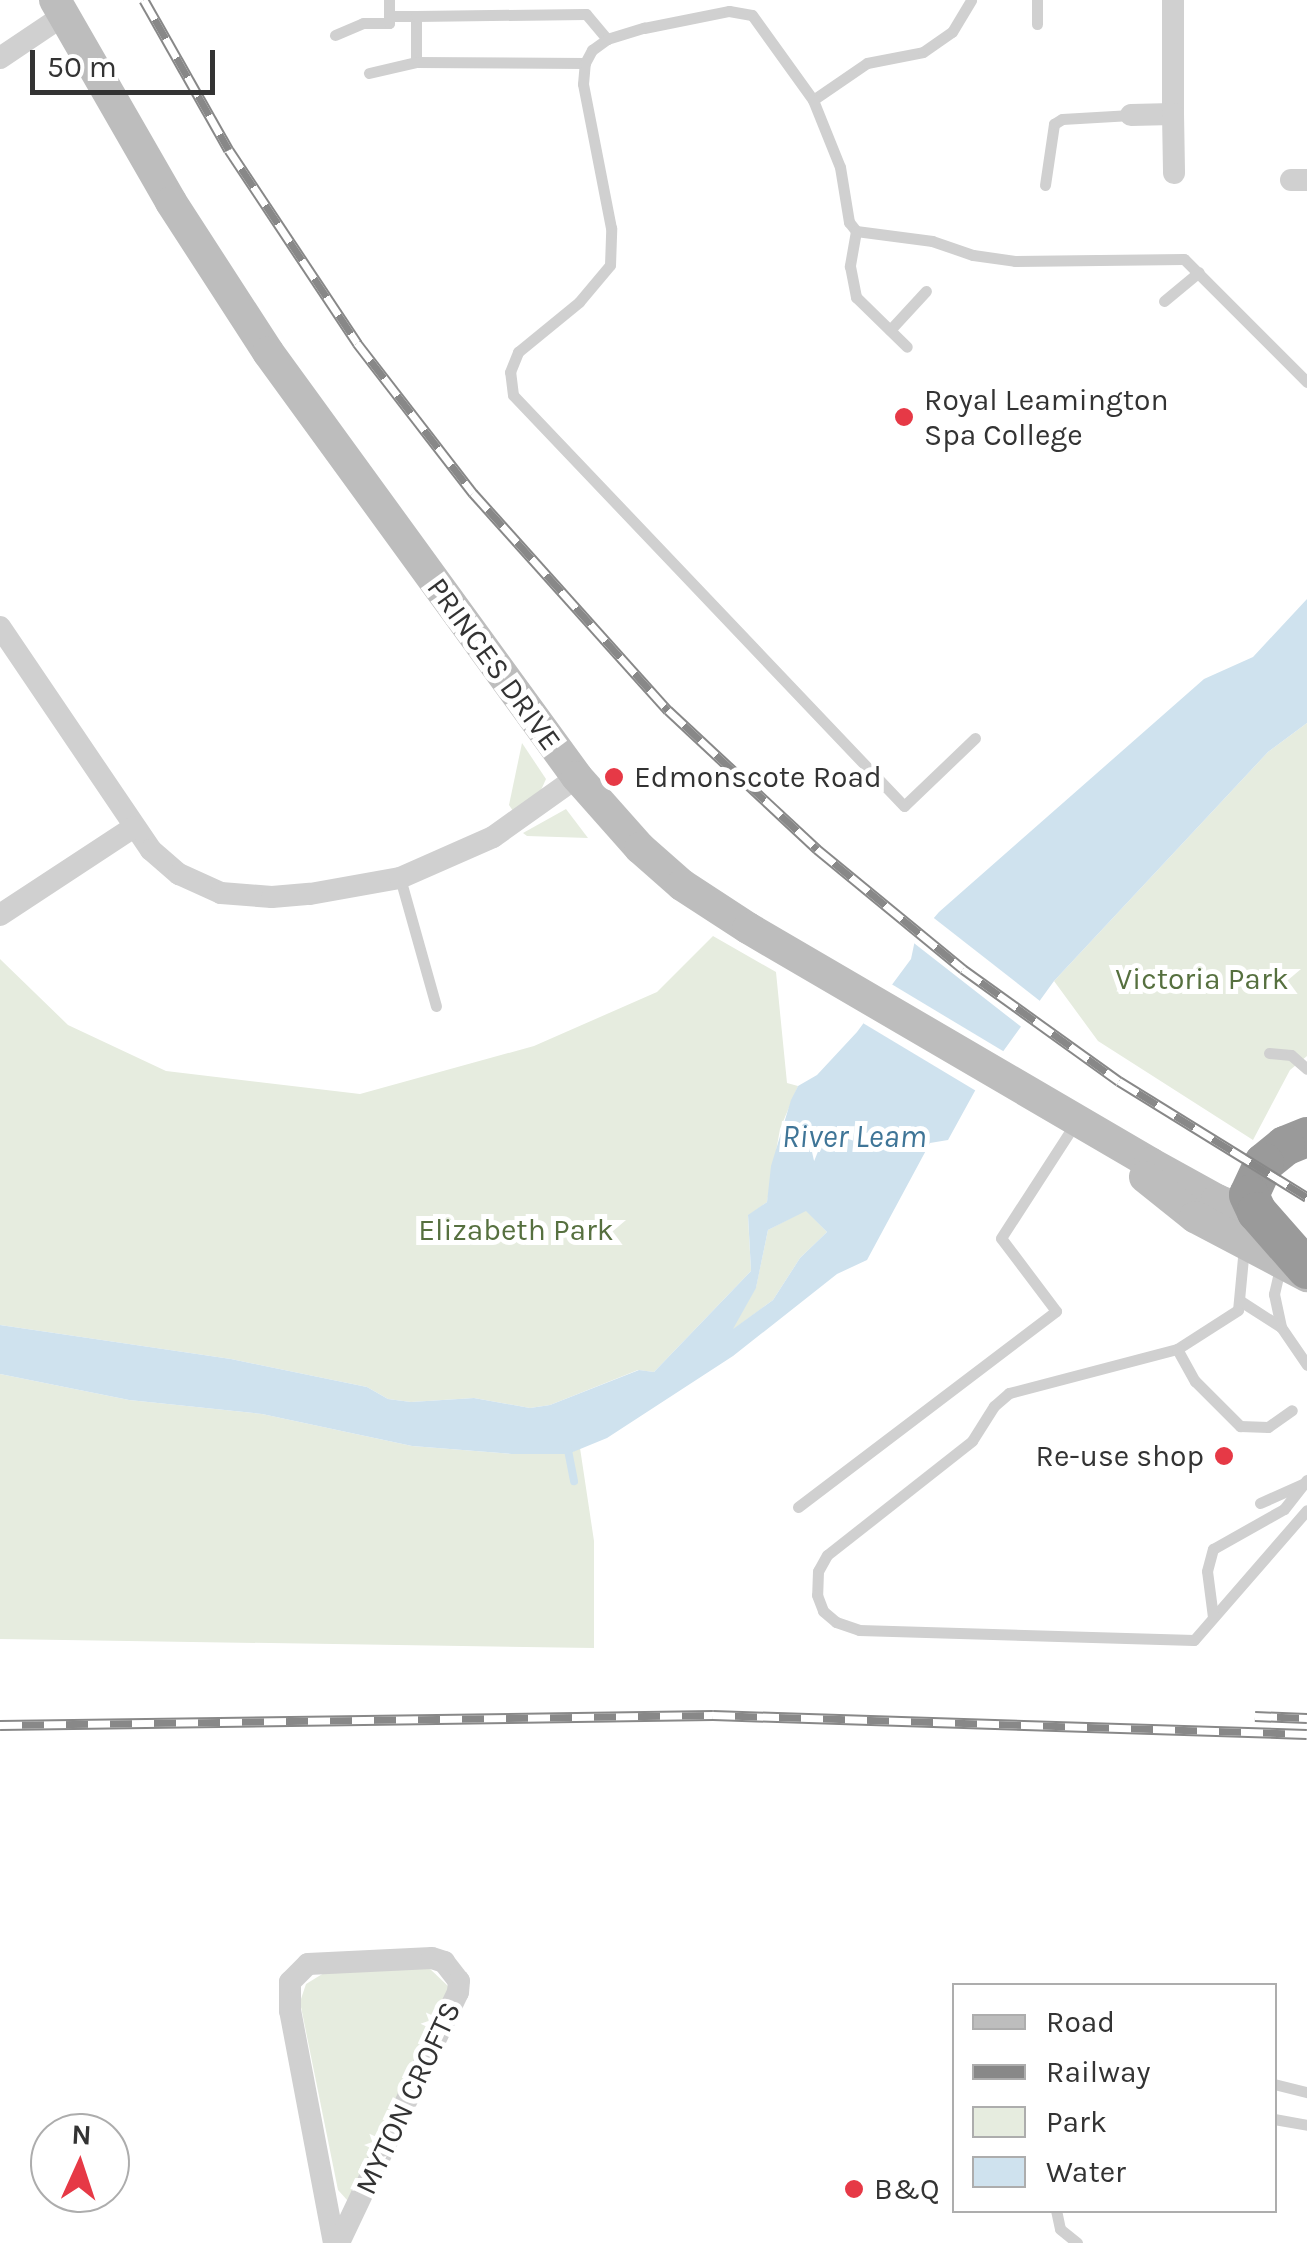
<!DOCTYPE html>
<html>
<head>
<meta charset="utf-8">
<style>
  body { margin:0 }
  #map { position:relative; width:1307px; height:2243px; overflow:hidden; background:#fff; font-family:Karla,sans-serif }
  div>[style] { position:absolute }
  .green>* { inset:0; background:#e6ecdf }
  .water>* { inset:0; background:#cfe2ee }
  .pier>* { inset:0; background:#fff; transform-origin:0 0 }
  .stream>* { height:8px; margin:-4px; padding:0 4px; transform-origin:4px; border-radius:4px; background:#cfe2ee }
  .lane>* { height:11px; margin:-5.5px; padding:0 5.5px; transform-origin:5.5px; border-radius:5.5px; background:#d0d0d0 }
  .street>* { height:22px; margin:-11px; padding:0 11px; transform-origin:11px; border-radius:11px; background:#d0d0d0 }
  .secondary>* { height:32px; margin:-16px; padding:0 16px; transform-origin:16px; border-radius:16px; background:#bdbdbd }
  .highway>* { height:40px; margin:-20px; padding:0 20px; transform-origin:20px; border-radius:20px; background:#9a9a9a }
  .rail>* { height:11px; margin-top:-5.5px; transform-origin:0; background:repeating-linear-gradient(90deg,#fff 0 22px,#888 0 44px); box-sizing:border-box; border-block:2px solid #888 }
  .dots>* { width:28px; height:28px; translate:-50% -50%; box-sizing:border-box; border:5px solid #fff; border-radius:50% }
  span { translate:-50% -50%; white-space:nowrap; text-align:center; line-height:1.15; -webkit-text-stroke:10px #fff; paint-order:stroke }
  .poi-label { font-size:30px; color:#333 }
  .left { translate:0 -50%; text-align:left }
  .right { translate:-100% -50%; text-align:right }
  .street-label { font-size:30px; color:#333 }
  .park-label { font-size:30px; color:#56703f }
  .water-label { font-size:32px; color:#3f7597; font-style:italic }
  .legend { position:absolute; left:952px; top:1983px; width:325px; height:230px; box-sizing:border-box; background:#fff; border:2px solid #adadad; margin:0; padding:12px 18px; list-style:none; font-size:30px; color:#333 }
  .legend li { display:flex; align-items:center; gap:20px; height:50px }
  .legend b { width:50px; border:2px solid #adadad }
  .north { position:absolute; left:30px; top:2113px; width:100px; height:100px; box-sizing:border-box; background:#fff; border:2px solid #adadad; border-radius:50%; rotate:3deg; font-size:28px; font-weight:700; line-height:40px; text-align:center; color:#333 }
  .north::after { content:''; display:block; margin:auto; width:35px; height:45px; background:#e63946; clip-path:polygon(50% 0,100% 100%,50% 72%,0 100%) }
  .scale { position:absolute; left:30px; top:50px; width:185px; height:45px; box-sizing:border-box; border:5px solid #333; border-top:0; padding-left:12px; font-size:30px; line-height:35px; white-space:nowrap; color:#333; -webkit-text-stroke:8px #fff; paint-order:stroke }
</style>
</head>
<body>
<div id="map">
  <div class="green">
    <i style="clip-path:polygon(1307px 723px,1307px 1056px,1290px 1070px,1253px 1140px,1098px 1041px,1054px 981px,1268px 752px)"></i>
    <i style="clip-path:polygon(522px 743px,546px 779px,541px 790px,513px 811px,509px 805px)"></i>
    <i style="clip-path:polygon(566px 809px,588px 838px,527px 836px,523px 833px)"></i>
    <i style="clip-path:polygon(713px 936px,776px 972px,787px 1083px,798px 1086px,780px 1129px,767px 1202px,748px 1216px,751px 1271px,654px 1372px,638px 1370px,550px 1405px,530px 1408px,474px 1398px,411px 1402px,388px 1399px,367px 1387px,231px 1359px,0 1325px,0 959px,68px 1025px,166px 1071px,360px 1094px,534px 1046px,657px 992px)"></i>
    <i style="clip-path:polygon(806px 1210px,827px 1232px,800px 1258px,773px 1300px,731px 1331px,756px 1287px,768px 1230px)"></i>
    <i style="clip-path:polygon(0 1374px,129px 1400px,262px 1414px,412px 1446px,512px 1454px,568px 1454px,580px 1448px,594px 1541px,594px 1648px,0 1639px)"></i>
    <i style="clip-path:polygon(428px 1967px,449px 1987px,348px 2201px,338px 2190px,300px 2002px,306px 1984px,324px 1973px)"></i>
  </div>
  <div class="water">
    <i style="clip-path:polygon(evenodd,1307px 599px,1307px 723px,1268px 752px,1054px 981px,976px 1089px,948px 1140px,930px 1143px,867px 1260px,837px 1274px,733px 1356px,607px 1438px,568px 1454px,512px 1454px,412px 1446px,262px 1414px,129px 1400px,0 1374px,0 1325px,231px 1359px,367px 1387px,388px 1399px,411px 1402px,474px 1398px,530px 1408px,550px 1405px,639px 1370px,654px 1372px,751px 1271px,748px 1215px,767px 1202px,771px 1166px,791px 1100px,798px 1086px,817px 1075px,857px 1032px,911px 959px,915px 940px,939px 912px,1204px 679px,1253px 657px,1307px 599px,806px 1211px,827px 1232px,800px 1258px,773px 1300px,733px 1329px,756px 1288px,768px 1230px,806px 1211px)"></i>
  </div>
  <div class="pier">
    <i style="left:930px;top:915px;width:144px;height:32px;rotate:38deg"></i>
    <i style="left:888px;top:982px;width:139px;height:48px;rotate:31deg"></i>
  </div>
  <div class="stream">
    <i style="left:567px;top:1445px;width:37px;rotate:79deg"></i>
  </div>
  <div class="lane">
    <i style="left:389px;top:0;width:16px;rotate:90deg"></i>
    <i style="left:1037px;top:0;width:24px;rotate:90deg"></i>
    <i style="left:335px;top:35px;width:30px;rotate:-23deg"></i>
    <i style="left:363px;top:23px;width:26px"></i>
    <i style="left:389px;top:23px;width:7px;rotate:-90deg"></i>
    <i style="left:389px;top:16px;width:27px"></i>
    <i style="left:585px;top:63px;width:169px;rotate:-179.7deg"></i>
    <i style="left:416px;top:62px;width:46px;rotate:-90deg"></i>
    <i style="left:416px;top:16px;width:170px;rotate:-0.7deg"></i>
    <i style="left:586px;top:14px;width:33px;rotate:50deg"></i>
    <i style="left:369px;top:73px;width:48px;rotate:-13.2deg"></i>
    <i style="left:813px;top:100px;width:65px;rotate:-34.4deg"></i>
    <i style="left:867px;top:63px;width:57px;rotate:-11.1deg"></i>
    <i style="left:923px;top:52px;width:35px;rotate:-35deg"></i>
    <i style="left:952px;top:32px;width:37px;rotate:-59deg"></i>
    <i style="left:1045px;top:185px;width:62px;rotate:-81.6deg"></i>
    <i style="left:1054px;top:124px;width:9px;rotate:-32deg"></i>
    <i style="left:1062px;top:119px;width:69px;rotate:-3.3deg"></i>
    <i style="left:856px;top:231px;width:36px;rotate:100deg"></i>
    <i style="left:850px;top:266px;width:32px;rotate:79deg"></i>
    <i style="left:856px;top:297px;width:71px;rotate:44.4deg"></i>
    <i style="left:1164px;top:301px;width:45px;rotate:-39.6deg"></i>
    <i style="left:890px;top:330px;width:53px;rotate:-47.3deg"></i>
    <i style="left:975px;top:738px;width:98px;rotate:136.2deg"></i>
    <i style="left:904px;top:806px;width:567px;rotate:-133.57deg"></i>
    <i style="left:513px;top:395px;width:23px;rotate:-97deg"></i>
    <i style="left:510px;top:372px;width:22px;rotate:-68deg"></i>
    <i style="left:518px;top:352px;width:79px;rotate:-39.3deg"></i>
    <i style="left:579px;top:302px;width:48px;rotate:-50deg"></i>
    <i style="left:610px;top:265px;width:37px;rotate:-88deg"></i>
    <i style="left:611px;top:228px;width:147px;rotate:-101deg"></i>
    <i style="left:583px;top:84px;width:21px;rotate:-85deg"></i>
    <i style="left:585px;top:63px;width:15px;rotate:-62deg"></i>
    <i style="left:592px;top:50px;width:19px;rotate:-36deg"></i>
    <i style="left:607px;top:39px;width:39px;rotate:-17deg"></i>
    <i style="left:644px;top:28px;width:87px;rotate:-11.3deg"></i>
    <i style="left:729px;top:11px;width:23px;rotate:10deg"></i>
    <i style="left:752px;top:15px;width:105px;rotate:54.3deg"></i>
    <i style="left:813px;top:100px;width:72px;rotate:68.1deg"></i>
    <i style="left:840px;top:167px;width:56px;rotate:80.7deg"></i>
    <i style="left:849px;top:222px;width:11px;rotate:52deg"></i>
    <i style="left:856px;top:231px;width:77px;rotate:7.5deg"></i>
    <i style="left:932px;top:241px;width:43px;rotate:18.9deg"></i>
    <i style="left:973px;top:255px;width:42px;rotate:8.1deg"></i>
    <i style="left:1015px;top:261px;width:169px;rotate:-0.7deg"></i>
    <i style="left:1184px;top:259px;width:174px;rotate:45deg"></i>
    <i style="left:400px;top:878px;width:133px;rotate:74.3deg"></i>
    <i style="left:1269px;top:1053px;width:22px;rotate:5deg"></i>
    <i style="left:1291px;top:1055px;width:21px;rotate:41deg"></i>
    <i style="left:1244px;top:1247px;width:63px;rotate:95.4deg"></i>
    <i style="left:1238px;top:1310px;width:72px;rotate:147.4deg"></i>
    <i style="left:1177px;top:1349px;width:174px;rotate:165.3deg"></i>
    <i style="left:1009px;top:1393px;width:20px;rotate:139deg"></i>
    <i style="left:994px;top:1406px;width:41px;rotate:122.2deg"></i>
    <i style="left:972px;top:1441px;width:184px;rotate:141.8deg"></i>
    <i style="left:827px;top:1555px;width:18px;rotate:119deg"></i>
    <i style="left:818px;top:1571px;width:24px;rotate:92deg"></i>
    <i style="left:817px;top:1595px;width:17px;rotate:69deg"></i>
    <i style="left:823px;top:1611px;width:17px;rotate:40deg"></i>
    <i style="left:836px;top:1622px;width:24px;rotate:19deg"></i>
    <i style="left:859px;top:1630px;width:335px;rotate:1.7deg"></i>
    <i style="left:1194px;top:1640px;width:172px;rotate:-49deg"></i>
    <i style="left:1280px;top:1268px;width:27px;rotate:103deg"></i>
    <i style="left:1274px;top:1294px;width:34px;rotate:78deg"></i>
    <i style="left:1242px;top:1302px;width:46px;rotate:32.7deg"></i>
    <i style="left:1281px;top:1327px;width:46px;rotate:55.6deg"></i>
    <i style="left:1177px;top:1349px;width:37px;rotate:61deg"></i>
    <i style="left:1195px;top:1381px;width:64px;rotate:45deg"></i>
    <i style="left:1240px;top:1426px;width:28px;rotate:2deg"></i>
    <i style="left:1268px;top:1427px;width:29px;rotate:-35deg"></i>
    <i style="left:1260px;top:1503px;width:49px;rotate:-24deg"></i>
    <i style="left:798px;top:1507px;width:324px;rotate:-37.2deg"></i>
    <i style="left:1056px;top:1311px;width:91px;rotate:-127deg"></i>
    <i style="left:1001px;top:1238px;width:138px;rotate:-57.1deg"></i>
    <i style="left:1213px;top:1617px;width:46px;rotate:-97.4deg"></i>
    <i style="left:1207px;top:1571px;width:23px;rotate:-75deg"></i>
    <i style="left:1213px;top:1549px;width:81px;rotate:-29.4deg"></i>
    <i style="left:1284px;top:1509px;width:37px;rotate:-52deg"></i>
    <i style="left:1274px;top:2084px;width:34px;rotate:14deg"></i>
    <i style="left:1274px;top:2119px;width:34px;rotate:10deg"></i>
    <i style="left:1056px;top:2210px;width:19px;rotate:78deg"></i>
    <i style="left:1060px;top:2229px;width:22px;rotate:39deg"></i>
  </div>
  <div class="street">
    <i style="left:0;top:58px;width:77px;rotate:-33.9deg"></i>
    <i style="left:1173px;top:114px;width:114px;rotate:-90deg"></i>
    <i style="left:1131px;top:115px;width:42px;rotate:-1.4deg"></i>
    <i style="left:1173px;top:114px;width:59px;rotate:89deg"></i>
    <i style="left:1291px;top:180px;width:16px"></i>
    <i style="left:0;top:627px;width:269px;rotate:55.9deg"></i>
    <i style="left:151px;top:850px;width:37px;rotate:41deg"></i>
    <i style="left:179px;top:874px;width:46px;rotate:24.3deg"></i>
    <i style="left:221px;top:893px;width:51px;rotate:4.5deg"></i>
    <i style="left:272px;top:897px;width:38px;rotate:-5deg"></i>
    <i style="left:310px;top:894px;width:91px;rotate:-10.1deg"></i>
    <i style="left:400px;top:878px;width:102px;rotate:-23.8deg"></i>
    <i style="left:493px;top:837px;width:103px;rotate:-35.5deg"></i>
    <i style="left:0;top:915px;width:160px;rotate:-33.3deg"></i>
    <i style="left:334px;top:2243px;width:236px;rotate:-100.7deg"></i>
    <i style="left:290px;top:2011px;width:29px;rotate:-90deg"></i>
    <i style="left:290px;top:1982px;width:25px;rotate:-45deg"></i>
    <i style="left:308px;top:1964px;width:124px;rotate:-2.8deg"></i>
    <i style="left:432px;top:1958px;width:13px;rotate:18deg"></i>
    <i style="left:444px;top:1962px;width:24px;rotate:52deg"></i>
    <i style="left:459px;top:1981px;width:11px;rotate:95deg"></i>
    <i style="left:458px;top:1992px;width:278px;rotate:115.4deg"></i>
  </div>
  <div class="secondary">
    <i style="left:55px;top:0;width:233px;rotate:60.1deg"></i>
    <i style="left:171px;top:202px;width:179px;rotate:57.1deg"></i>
    <i style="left:268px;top:352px;width:525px;rotate:53.98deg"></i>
    <i style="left:577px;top:777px;width:95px;rotate:48.4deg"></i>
    <i style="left:640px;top:848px;width:56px;rotate:41.4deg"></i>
    <i style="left:682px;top:885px;width:79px;rotate:33.1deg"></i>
    <i style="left:748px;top:928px;width:466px;rotate:30.3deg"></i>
    <i style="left:1150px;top:1163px;width:77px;rotate:28.9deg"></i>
    <i style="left:1217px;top:1200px;width:59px;rotate:23.1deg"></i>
    <i style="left:1145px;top:1177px;width:64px;rotate:38.7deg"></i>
    <i style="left:1195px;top:1217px;width:127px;rotate:27.8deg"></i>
  </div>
  <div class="highway">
    <i style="left:1307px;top:1137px;width:24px;rotate:158deg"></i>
    <i style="left:1285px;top:1146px;width:27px;rotate:141deg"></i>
    <i style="left:1264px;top:1163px;width:35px;rotate:115deg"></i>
    <i style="left:1249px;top:1195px;width:19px;rotate:65deg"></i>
    <i style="left:1257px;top:1212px;width:76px;rotate:48.7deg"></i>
  </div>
  <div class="rail">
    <i style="left:144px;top:0;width:172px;rotate:60.5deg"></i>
    <i style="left:229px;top:150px;width:232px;rotate:56.4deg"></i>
    <i style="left:357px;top:343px;width:190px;rotate:52.3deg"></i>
    <i style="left:473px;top:493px;width:292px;rotate:48.1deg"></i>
    <i style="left:668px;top:710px;width:204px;rotate:43deg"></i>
    <i style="left:817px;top:849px;width:189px;rotate:39.4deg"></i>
    <i style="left:963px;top:969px;width:192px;rotate:35.7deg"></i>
    <i style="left:1119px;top:1081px;width:221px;rotate:31.7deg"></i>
    <i style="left:1255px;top:1716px;width:52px;rotate:2.2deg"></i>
    <i style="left:0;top:1725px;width:713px;rotate:-0.8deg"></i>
    <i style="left:713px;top:1715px;width:594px;rotate:1.83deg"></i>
  </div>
  <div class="dots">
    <i style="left:904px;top:417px;background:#e63946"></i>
    <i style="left:614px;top:777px;background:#e63946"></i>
    <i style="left:1224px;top:1456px;background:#e63946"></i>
    <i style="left:854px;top:2189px;background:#e63946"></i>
  </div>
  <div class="poi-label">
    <span class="left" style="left:924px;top:417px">Royal Leamington<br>Spa College</span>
    <span class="left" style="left:634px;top:777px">Edmonscote Road</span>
    <span class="right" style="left:1204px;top:1456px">Re-use shop</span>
    <span class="left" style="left:874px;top:2189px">B&amp;Q</span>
  </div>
  <div class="street-label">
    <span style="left:494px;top:664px;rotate:54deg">PRINCES DRIVE</span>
    <span style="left:408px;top:2098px;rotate:-65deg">MYTON CROFTS</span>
  </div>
  <div class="park-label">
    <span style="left:1202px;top:979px">Victoria Park</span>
    <span style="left:516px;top:1230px">Elizabeth Park</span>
  </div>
  <div class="water-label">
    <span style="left:854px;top:1137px">River Leam</span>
  </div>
  <ul class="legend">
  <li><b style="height:12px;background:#bdbdbd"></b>Road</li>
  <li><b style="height:12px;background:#888"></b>Railway</li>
  <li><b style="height:28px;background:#e6ecdf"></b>Park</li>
  <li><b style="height:28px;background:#cfe2ee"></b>Water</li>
  </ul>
  <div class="north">N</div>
  <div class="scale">50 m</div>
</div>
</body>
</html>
